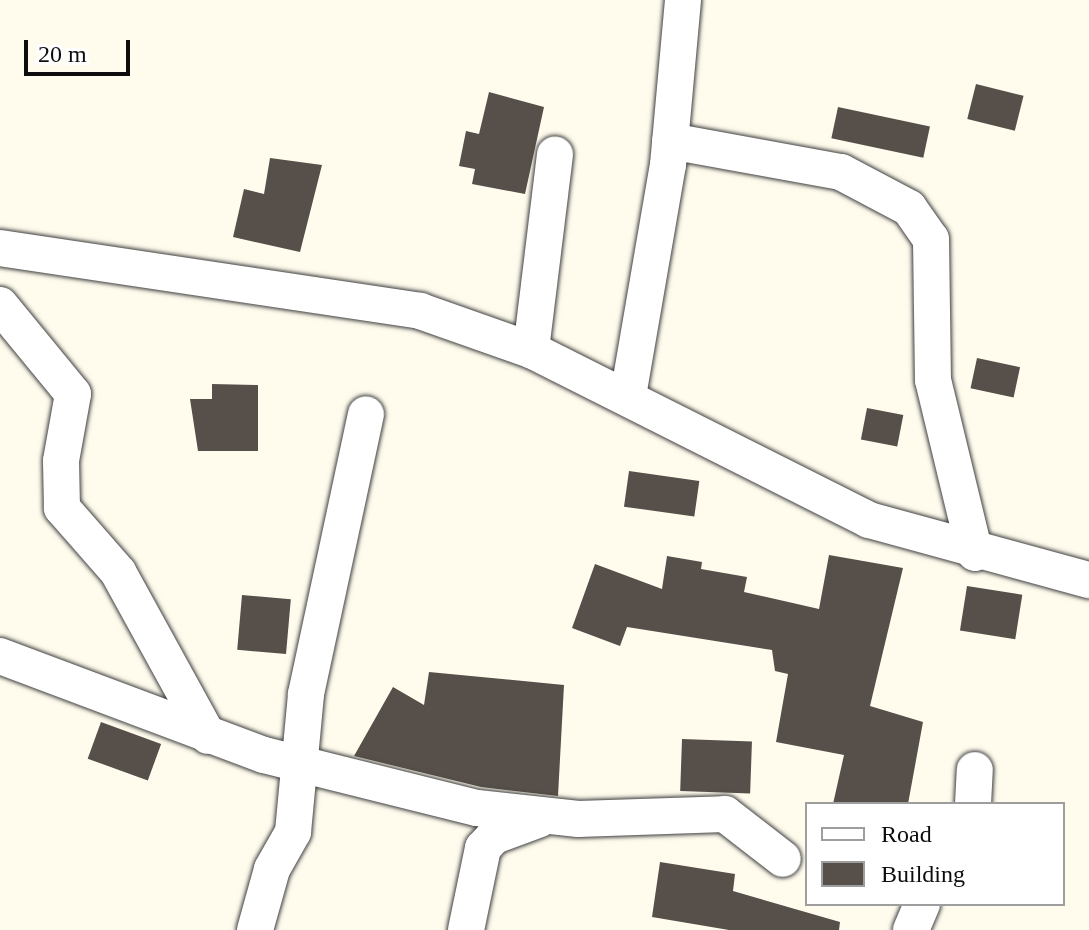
<!DOCTYPE html>
<html>
<head>
<meta charset="utf-8">
<style>
  body { margin:0 }
  #map { position:relative; width:1089px; height:930px; overflow:hidden; background:#fffcee; font-family:Georgia,serif }
  div>[style] { position:absolute }
  .building>* { inset:0; background:#574f49; transform-origin:0 0 }
  .roads { filter:drop-shadow(0 0 2px #404040) drop-shadow(0 0 2px #404040) }
  .minor>* { height:36px; margin:-18px; padding:0 18px; transform-origin:18px; border-radius:18px; background:#fff }
  span { translate:-50% -50%; white-space:nowrap; text-align:center; line-height:1.15; -webkit-text-stroke:8px #fff; paint-order:stroke }
  .legend { position:absolute; left:805px; top:802px; width:260px; height:104px; box-sizing:border-box; background:#fff; border:2px solid #9e9e9e; margin:0; padding:10px 14px; list-style:none; font-size:24px; color:#0d0d0d }
  .legend li { display:flex; align-items:center; gap:16px; height:40px }
  .legend b { width:40px; border:2px solid #9e9e9e }
  .scale { position:absolute; left:24px; top:40px; width:106px; height:36px; box-sizing:border-box; border:4px solid #0d0d0d; border-top:0; padding-left:10px; font-size:24px; line-height:28px; white-space:nowrap; color:#0d0d0d; -webkit-text-stroke:6px #fff; paint-order:stroke }
</style>
</head>
<body>
<div id="map">
  <div class="building">
    <i style="left:976px;top:84px;width:49px;height:36px;rotate:14deg"></i>
    <i style="clip-path:polygon(489px 92px,544px 107px,525px 194px,472px 184px,475px 169px,459px 166px,466px 131px,479px 134px)"></i>
    <i style="left:838px;top:107px;width:94px;height:32px;rotate:12deg"></i>
    <i style="clip-path:polygon(270px 158px,322px 165px,300px 252px,233px 237px,244px 189px,264px 194px)"></i>
    <i style="left:977px;top:358px;width:44px;height:31px;rotate:12deg"></i>
    <i style="clip-path:polygon(212px 384px,258px 385px,258px 451px,198px 451px,190px 399px,212px 399px)"></i>
    <i style="left:867px;top:408px;width:37px;height:32px;rotate:11deg"></i>
    <i style="left:629px;top:471px;width:71px;height:36px;rotate:8deg"></i>
    <i style="clip-path:polygon(829px 555px,903px 568px,870px 706px,923px 722px,908px 804px,833px 804px,844px 755px,776px 742px,788px 674px,775px 671px,772px 650px,627px 627px,620px 646px,572px 628px,595px 564px,662px 589px,667px 556px,702px 562px,701px 569px,747px 577px,744px 592px,819px 609px)"></i>
    <i style="left:967px;top:586px;width:56px;height:45px;rotate:9deg"></i>
    <i style="left:242px;top:595px;width:49px;height:55px;rotate:5deg"></i>
    <i style="clip-path:polygon(429px 672px,564px 685px,558px 796px,481px 787px,354px 756px,393px 687px,424px 705px)"></i>
    <i style="left:101px;top:722px;width:64px;height:39px;rotate:20deg"></i>
    <i style="left:682px;top:739px;width:70px;height:52px;rotate:2deg"></i>
    <i style="clip-path:polygon(660px 862px,735px 874px,733px 891px,840px 922px,839px 930px,729px 930px,652px 917px)"></i>
  </div>
  <div class="roads">
    <div class="minor">
      <i style="left:670px;top:141px;width:174px;rotate:10.3deg"></i>
      <i style="left:841px;top:172px;width:77px;rotate:27.9deg"></i>
      <i style="left:909px;top:208px;width:38px;rotate:55deg"></i>
      <i style="left:931px;top:239px;width:141px;rotate:89.2deg"></i>
      <i style="left:933px;top:380px;width:178px;rotate:76.4deg"></i>
      <i style="left:0;top:248px;width:425px;rotate:8.5deg"></i>
      <i style="left:420px;top:311px;width:118px;rotate:19.4deg"></i>
      <i style="left:531px;top:350px;width:378px;rotate:26.7deg"></i>
      <i style="left:869px;top:520px;width:228px;rotate:15.3deg"></i>
      <i style="left:0;top:305px;width:115px;rotate:50.6deg"></i>
      <i style="left:73px;top:394px;width:68px;rotate:100.2deg"></i>
      <i style="left:61px;top:461px;width:47px;rotate:88.8deg"></i>
      <i style="left:62px;top:508px;width:85px;rotate:48.8deg"></i>
      <i style="left:118px;top:572px;width:187px;rotate:61.2deg"></i>
      <i style="left:531px;top:350px;width:197px;rotate:-83deg"></i>
      <i style="left:628px;top:396px;width:234px;rotate:-80.2deg"></i>
      <i style="left:668px;top:165px;width:166px;rotate:-84.8deg"></i>
      <i style="left:0;top:656px;width:282px;rotate:20.6deg"></i>
      <i style="left:264px;top:755px;width:219px;rotate:14deg"></i>
      <i style="left:477px;top:808px;width:102px;rotate:6.2deg"></i>
      <i style="left:578px;top:819px;width:147px;rotate:-1.9deg"></i>
      <i style="left:725px;top:814px;width:73px;rotate:37.8deg"></i>
      <i style="left:973px;top:804px;width:34px;rotate:-87deg"></i>
      <i style="left:255px;top:930px;width:63px;rotate:-74.4deg"></i>
      <i style="left:272px;top:869px;width:43px;rotate:-60.4deg"></i>
      <i style="left:293px;top:832px;width:139px;rotate:-84.6deg"></i>
      <i style="left:306px;top:694px;width:286px;rotate:-77.9deg"></i>
      <i style="left:466px;top:930px;width:84px;rotate:-78.3deg"></i>
      <i style="left:483px;top:848px;width:16px;rotate:-47deg"></i>
      <i style="left:494px;top:836px;width:49px;rotate:-20.3deg"></i>
      <i style="left:911px;top:930px;width:28px;rotate:-67deg"></i>
    </div>
  </div>
  <ul class="legend">
  <li><b style="height:10px;background:#fff"></b>Road</li>
  <li><b style="height:22px;background:#574f49"></b>Building</li>
  </ul>
  <div class="scale">20 m</div>
</div>
</body>
</html>
